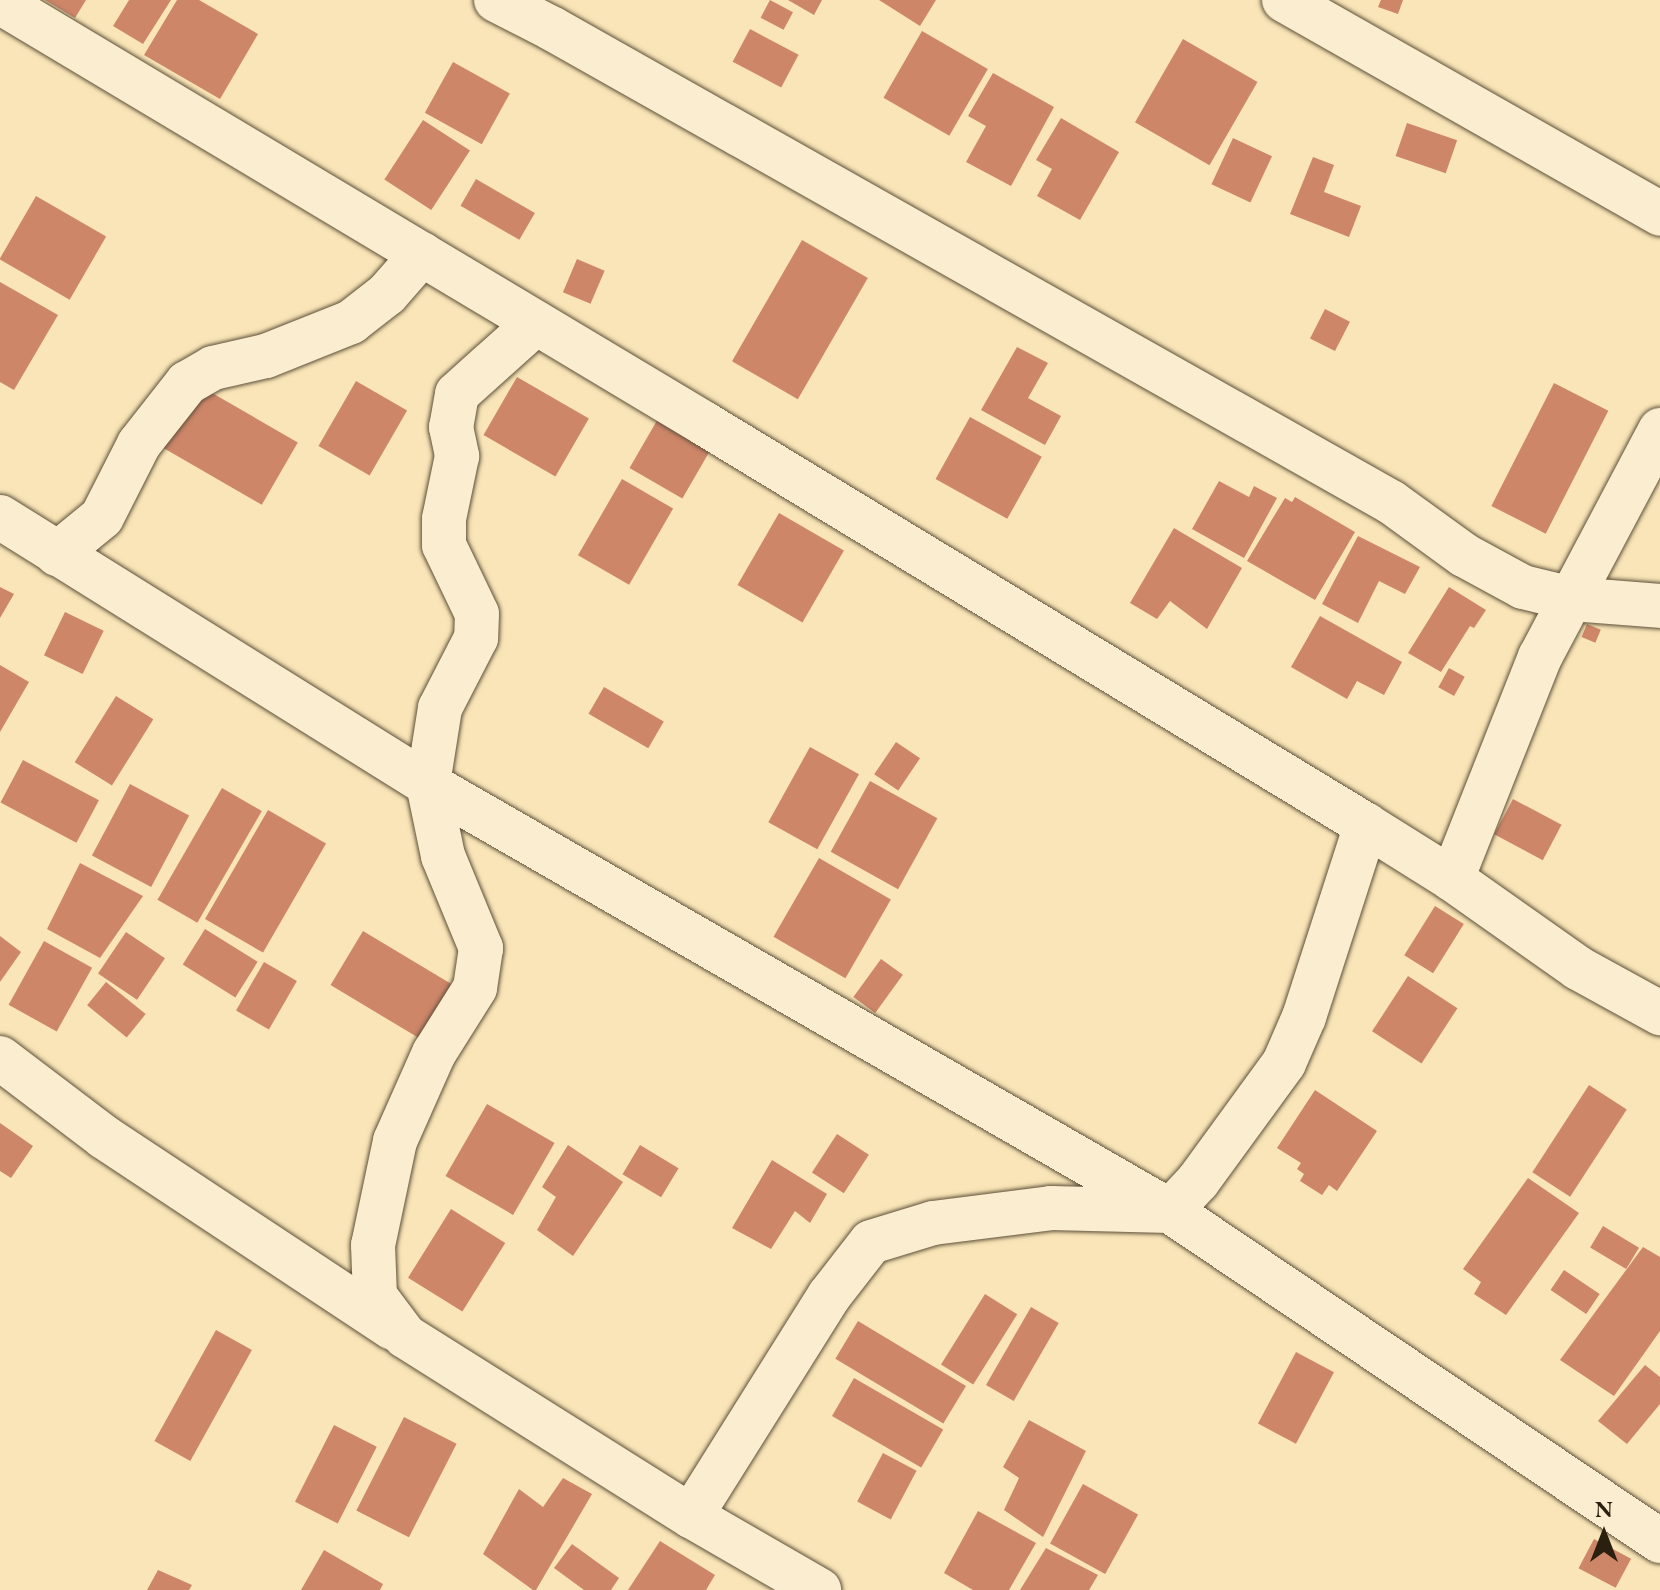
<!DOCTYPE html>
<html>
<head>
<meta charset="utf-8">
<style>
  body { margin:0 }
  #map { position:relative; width:1660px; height:1590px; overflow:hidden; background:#f9e5b7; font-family:"EB Garamond",serif }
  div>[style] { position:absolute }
  .building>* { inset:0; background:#ce8669; transform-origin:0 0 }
  .roads { filter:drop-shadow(0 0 2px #5e503a) drop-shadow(0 0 2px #5e503a) }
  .street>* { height:44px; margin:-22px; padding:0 22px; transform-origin:22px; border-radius:22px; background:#fbeed0 }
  span { translate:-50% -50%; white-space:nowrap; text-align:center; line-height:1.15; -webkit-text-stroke:7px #fbeed0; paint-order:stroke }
  .north { position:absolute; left:1564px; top:1494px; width:80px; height:80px; -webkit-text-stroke:6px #fbeed0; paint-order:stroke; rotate:0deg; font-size:22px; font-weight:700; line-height:32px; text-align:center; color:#2b1f10 }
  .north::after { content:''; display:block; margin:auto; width:28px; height:36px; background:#2b1f10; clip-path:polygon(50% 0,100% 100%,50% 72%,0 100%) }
</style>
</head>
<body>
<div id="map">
  <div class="building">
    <i style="clip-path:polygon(45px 0,86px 0,75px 18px)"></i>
    <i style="clip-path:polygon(129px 0,171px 0,143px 44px,113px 26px)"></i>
    <i style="clip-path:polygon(177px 0,199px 0,258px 34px,220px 99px,144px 55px)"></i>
    <i style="left:770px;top:0;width:26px;height:20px;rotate:28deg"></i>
    <i style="clip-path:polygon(788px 0,822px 0,814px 15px)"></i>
    <i style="clip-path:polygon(879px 0,936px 0,920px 26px)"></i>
    <i style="clip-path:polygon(1381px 0,1403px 0,1398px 14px,1378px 7px)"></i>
    <i style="left:750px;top:29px;width:55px;height:37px;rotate:28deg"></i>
    <i style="left:922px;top:31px;width:76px;height:77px;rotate:30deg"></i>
    <i style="left:1183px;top:39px;width:86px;height:96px;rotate:30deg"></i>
    <i style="left:453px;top:62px;width:65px;height:58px;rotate:29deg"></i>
    <i style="clip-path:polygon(993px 73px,1054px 107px,1011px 186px,966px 162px,986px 126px,968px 116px)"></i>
    <i style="clip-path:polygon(1061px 118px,1119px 152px,1080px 220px,1037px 196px,1052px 169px,1036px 160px)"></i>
    <i style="left:423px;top:120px;width:56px;height:71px;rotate:33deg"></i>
    <i style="left:1407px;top:123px;width:53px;height:35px;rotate:19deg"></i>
    <i style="left:1233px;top:138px;width:43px;height:51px;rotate:25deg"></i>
    <i style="clip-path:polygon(1313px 157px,1334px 165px,1324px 192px,1361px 206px,1349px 237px,1290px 214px)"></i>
    <i style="left:476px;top:179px;width:68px;height:31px;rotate:30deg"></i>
    <i style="left:36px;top:196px;width:81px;height:73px;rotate:30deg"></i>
    <i style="left:802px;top:240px;width:76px;height:140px;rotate:30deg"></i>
    <i style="left:577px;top:259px;width:30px;height:36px;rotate:23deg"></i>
    <i style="clip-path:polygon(0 282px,58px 315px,14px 390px,0 382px)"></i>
    <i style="left:1325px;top:309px;width:28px;height:33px;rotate:27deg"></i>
    <i style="clip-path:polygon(1017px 347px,1048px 363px,1028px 398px,1061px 416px,1045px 445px,981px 410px)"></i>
    <i style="left:517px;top:377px;width:83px;height:67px;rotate:30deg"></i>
    <i style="left:356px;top:381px;width:59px;height:75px;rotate:30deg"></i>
    <i style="left:193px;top:382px;width:121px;height:72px;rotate:30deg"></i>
    <i style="left:1554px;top:383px;width:61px;height:138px;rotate:27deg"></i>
    <i style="left:659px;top:417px;width:61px;height:59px;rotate:30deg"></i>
    <i style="left:970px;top:417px;width:82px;height:71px;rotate:29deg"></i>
    <i style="left:622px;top:479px;width:59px;height:88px;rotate:30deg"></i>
    <i style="clip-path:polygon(1219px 481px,1249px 497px,1254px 486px,1277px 498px,1244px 558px,1192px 529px)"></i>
    <i style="clip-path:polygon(1295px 497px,1355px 532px,1315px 600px,1247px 561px,1285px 498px,1292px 502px)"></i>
    <i style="left:779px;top:513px;width:75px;height:83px;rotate:30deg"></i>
    <i style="clip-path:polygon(1174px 528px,1242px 568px,1207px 629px,1170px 601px,1157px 619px,1130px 603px)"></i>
    <i style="clip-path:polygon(1358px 536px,1420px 567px,1405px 594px,1379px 581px,1358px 623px,1322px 604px)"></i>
    <i style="clip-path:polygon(0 587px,14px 594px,0 618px)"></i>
    <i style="clip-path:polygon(1449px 587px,1486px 610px,1474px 628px,1470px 626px,1441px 672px,1408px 653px)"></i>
    <i style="left:65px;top:612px;width:43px;height:48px;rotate:26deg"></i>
    <i style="clip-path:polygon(1320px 616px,1402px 662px,1384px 695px,1357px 681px,1347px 699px,1291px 667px)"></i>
    <i style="left:1587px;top:624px;width:15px;height:14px;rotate:23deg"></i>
    <i style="clip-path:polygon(0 665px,29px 682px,0 732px)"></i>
    <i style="left:1449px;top:668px;width:18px;height:22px;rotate:29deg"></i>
    <i style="left:604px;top:687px;width:69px;height:31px;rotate:30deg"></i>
    <i style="left:116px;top:696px;width:44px;height:78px;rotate:32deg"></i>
    <i style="left:896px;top:742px;width:29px;height:39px;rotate:34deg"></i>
    <i style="left:810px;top:747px;width:56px;height:86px;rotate:29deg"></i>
    <i style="left:23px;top:760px;width:86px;height:48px;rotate:28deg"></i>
    <i style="left:870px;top:781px;width:77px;height:81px;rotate:29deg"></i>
    <i style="left:130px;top:784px;width:67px;height:81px;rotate:28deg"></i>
    <i style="left:222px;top:788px;width:46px;height:129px;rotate:30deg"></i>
    <i style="left:1513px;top:799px;width:55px;height:40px;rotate:28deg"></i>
    <i style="left:268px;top:810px;width:67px;height:126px;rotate:30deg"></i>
    <i style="left:819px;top:858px;width:83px;height:91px;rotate:30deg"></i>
    <i style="clip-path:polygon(80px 863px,143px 896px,100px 958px,47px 929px)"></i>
    <i style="left:1435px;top:906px;width:34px;height:58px;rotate:32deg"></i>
    <i style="left:205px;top:929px;width:62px;height:42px;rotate:32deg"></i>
    <i style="left:363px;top:931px;width:106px;height:63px;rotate:31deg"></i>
    <i style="left:126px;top:932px;width:47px;height:50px;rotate:34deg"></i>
    <i style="clip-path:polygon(0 936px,21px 952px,0 982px)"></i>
    <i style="left:44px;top:941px;width:55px;height:73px;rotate:29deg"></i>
    <i style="left:881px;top:959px;width:27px;height:47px;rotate:36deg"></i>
    <i style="left:264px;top:962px;width:38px;height:56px;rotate:30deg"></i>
    <i style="left:1408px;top:976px;width:59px;height:66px;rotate:33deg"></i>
    <i style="left:106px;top:982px;width:51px;height:30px;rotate:39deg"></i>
    <i style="left:1589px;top:1085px;width:45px;height:104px;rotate:33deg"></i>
    <i style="clip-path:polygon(1315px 1090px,1377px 1131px,1337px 1191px,1329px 1185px,1322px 1195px,1300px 1181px,1304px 1174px,1297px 1169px,1301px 1163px,1277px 1148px)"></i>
    <i style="left:487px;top:1104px;width:78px;height:83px;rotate:30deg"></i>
    <i style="clip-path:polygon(0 1123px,33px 1146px,11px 1178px,0 1171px)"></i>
    <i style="left:837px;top:1134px;width:38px;height:46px;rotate:33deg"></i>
    <i style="clip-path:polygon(568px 1145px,623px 1182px,573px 1256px,537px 1230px,556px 1197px,542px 1187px)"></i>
    <i style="left:640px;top:1145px;width:45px;height:34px;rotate:31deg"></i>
    <i style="clip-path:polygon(772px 1160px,827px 1194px,810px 1223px,795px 1211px,771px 1249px,732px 1228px)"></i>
    <i style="clip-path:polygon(1528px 1178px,1579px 1213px,1506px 1315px,1474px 1294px,1481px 1282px,1463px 1269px)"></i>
    <i style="left:451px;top:1209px;width:64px;height:81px;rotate:32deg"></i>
    <i style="left:1603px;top:1226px;width:42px;height:25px;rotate:31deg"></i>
    <i style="clip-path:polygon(1643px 1247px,1660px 1257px,1660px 1331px,1614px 1396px,1560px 1360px)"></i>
    <i style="left:1564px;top:1270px;width:43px;height:24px;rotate:34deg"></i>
    <i style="left:985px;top:1294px;width:38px;height:83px;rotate:32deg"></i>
    <i style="left:1031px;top:1307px;width:32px;height:90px;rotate:30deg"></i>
    <i style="left:858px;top:1321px;width:126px;height:44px;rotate:31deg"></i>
    <i style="left:216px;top:1330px;width:41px;height:127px;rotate:29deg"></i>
    <i style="left:1296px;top:1352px;width:43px;height:81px;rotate:28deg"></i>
    <i style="clip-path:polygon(1645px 1365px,1660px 1377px,1660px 1404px,1627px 1444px,1598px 1421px)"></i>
    <i style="left:854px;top:1378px;width:103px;height:44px;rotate:30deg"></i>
    <i style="left:404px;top:1417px;width:59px;height:105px;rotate:27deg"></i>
    <i style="clip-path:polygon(1029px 1420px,1086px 1451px,1043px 1537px,1004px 1510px,1019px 1478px,1003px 1467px)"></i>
    <i style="left:334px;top:1425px;width:48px;height:86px;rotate:27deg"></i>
    <i style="left:883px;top:1453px;width:38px;height:55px;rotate:28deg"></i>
    <i style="clip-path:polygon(563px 1478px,592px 1494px,536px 1590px,533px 1590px,483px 1554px,519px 1489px,543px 1507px)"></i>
    <i style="left:1083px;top:1484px;width:63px;height:68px;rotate:29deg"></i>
    <i style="clip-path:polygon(978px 1511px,1036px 1543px,1009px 1590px,973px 1590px,944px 1573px)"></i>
    <i style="left:1594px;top:1539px;width:42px;height:33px;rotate:28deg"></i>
    <i style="clip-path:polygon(660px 1541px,715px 1575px,706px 1590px,628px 1590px)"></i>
    <i style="clip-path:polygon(572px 1544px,619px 1578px,611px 1590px,584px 1590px,554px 1568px)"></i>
    <i style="clip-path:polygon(1046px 1548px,1098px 1575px,1089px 1590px,1020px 1590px)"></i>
    <i style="clip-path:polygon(324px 1550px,383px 1584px,380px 1590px,301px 1590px)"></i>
    <i style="clip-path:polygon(158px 1570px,192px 1585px,189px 1590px,147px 1590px)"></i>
  </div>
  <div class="roads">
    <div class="street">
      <i style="left:496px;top:0;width:62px;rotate:27deg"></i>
      <i style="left:551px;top:28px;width:965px;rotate:29.44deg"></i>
      <i style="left:1391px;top:502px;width:90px;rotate:36deg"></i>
      <i style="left:1464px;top:555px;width:67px;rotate:28.5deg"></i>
      <i style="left:1523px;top:587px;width:50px;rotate:13.8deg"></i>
      <i style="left:1572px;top:599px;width:88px;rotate:4.5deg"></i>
      <i style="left:1284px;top:0;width:433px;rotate:29.6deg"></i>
      <i style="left:0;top:2px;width:822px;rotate:30.9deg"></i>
      <i style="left:705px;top:424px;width:773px;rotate:31.24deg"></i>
      <i style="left:1366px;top:825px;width:102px;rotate:32.1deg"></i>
      <i style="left:1452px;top:879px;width:154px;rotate:35.2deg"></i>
      <i style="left:1578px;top:968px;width:94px;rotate:28.8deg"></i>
      <i style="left:536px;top:323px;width:106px;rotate:138.1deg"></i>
      <i style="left:457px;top:394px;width:34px;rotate:100deg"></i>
      <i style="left:451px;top:427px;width:30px;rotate:78deg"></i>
      <i style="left:457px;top:456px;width:64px;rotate:101.7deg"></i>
      <i style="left:444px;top:519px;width:26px;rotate:90deg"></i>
      <i style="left:444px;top:545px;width:76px;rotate:64.4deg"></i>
      <i style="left:477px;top:614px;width:24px;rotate:92deg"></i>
      <i style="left:476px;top:638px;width:79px;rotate:117.2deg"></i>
      <i style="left:440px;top:708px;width:77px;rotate:99deg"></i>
      <i style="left:428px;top:784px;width:74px;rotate:78.2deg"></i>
      <i style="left:443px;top:856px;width:100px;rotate:67.6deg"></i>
      <i style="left:481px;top:948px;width:40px;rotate:98.5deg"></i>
      <i style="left:475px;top:988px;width:77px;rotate:122.2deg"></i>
      <i style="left:434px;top:1053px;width:96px;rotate:113.9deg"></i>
      <i style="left:395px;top:1141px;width:106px;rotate:101.9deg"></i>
      <i style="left:373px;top:1245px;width:51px;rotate:87.8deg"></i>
      <i style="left:375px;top:1296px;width:50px;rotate:53.1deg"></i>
      <i style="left:405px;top:1336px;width:338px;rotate:32.2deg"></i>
      <i style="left:691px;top:1516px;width:148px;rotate:30deg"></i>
      <i style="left:0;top:517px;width:504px;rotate:31.96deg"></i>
      <i style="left:428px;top:784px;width:856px;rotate:29.92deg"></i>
      <i style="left:1170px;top:1211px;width:591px;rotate:33.96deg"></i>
      <i style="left:57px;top:554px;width:58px;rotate:-39.4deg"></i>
      <i style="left:102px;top:517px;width:82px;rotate:-63.1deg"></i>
      <i style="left:139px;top:444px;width:78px;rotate:-51.8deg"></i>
      <i style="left:187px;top:383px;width:30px;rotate:-30deg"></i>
      <i style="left:213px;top:368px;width:54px;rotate:-12.8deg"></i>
      <i style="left:266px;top:356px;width:92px;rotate:-21.8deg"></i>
      <i style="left:351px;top:322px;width:46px;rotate:-37.9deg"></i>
      <i style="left:387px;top:294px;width:53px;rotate:-48.8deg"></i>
      <i style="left:1452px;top:879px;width:239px;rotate:-68.4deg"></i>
      <i style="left:1540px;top:657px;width:257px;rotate:-62.1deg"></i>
      <i style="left:0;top:1058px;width:131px;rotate:37.2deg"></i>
      <i style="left:104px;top:1137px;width:346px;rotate:33.5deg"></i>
      <i style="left:691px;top:1516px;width:260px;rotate:-57.9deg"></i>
      <i style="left:829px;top:1296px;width:68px;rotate:-52.1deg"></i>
      <i style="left:871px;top:1242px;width:65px;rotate:-17deg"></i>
      <i style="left:933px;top:1223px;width:119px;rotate:-7.2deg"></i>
      <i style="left:1051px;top:1208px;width:119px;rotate:1.4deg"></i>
      <i style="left:1170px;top:1211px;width:41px;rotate:-47deg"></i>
      <i style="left:1198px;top:1181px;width:146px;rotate:-53.9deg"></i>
      <i style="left:1284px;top:1063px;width:50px;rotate:-66.5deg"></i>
      <i style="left:1304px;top:1017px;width:202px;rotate:-72.1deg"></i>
    </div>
  </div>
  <div class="north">N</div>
</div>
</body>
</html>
